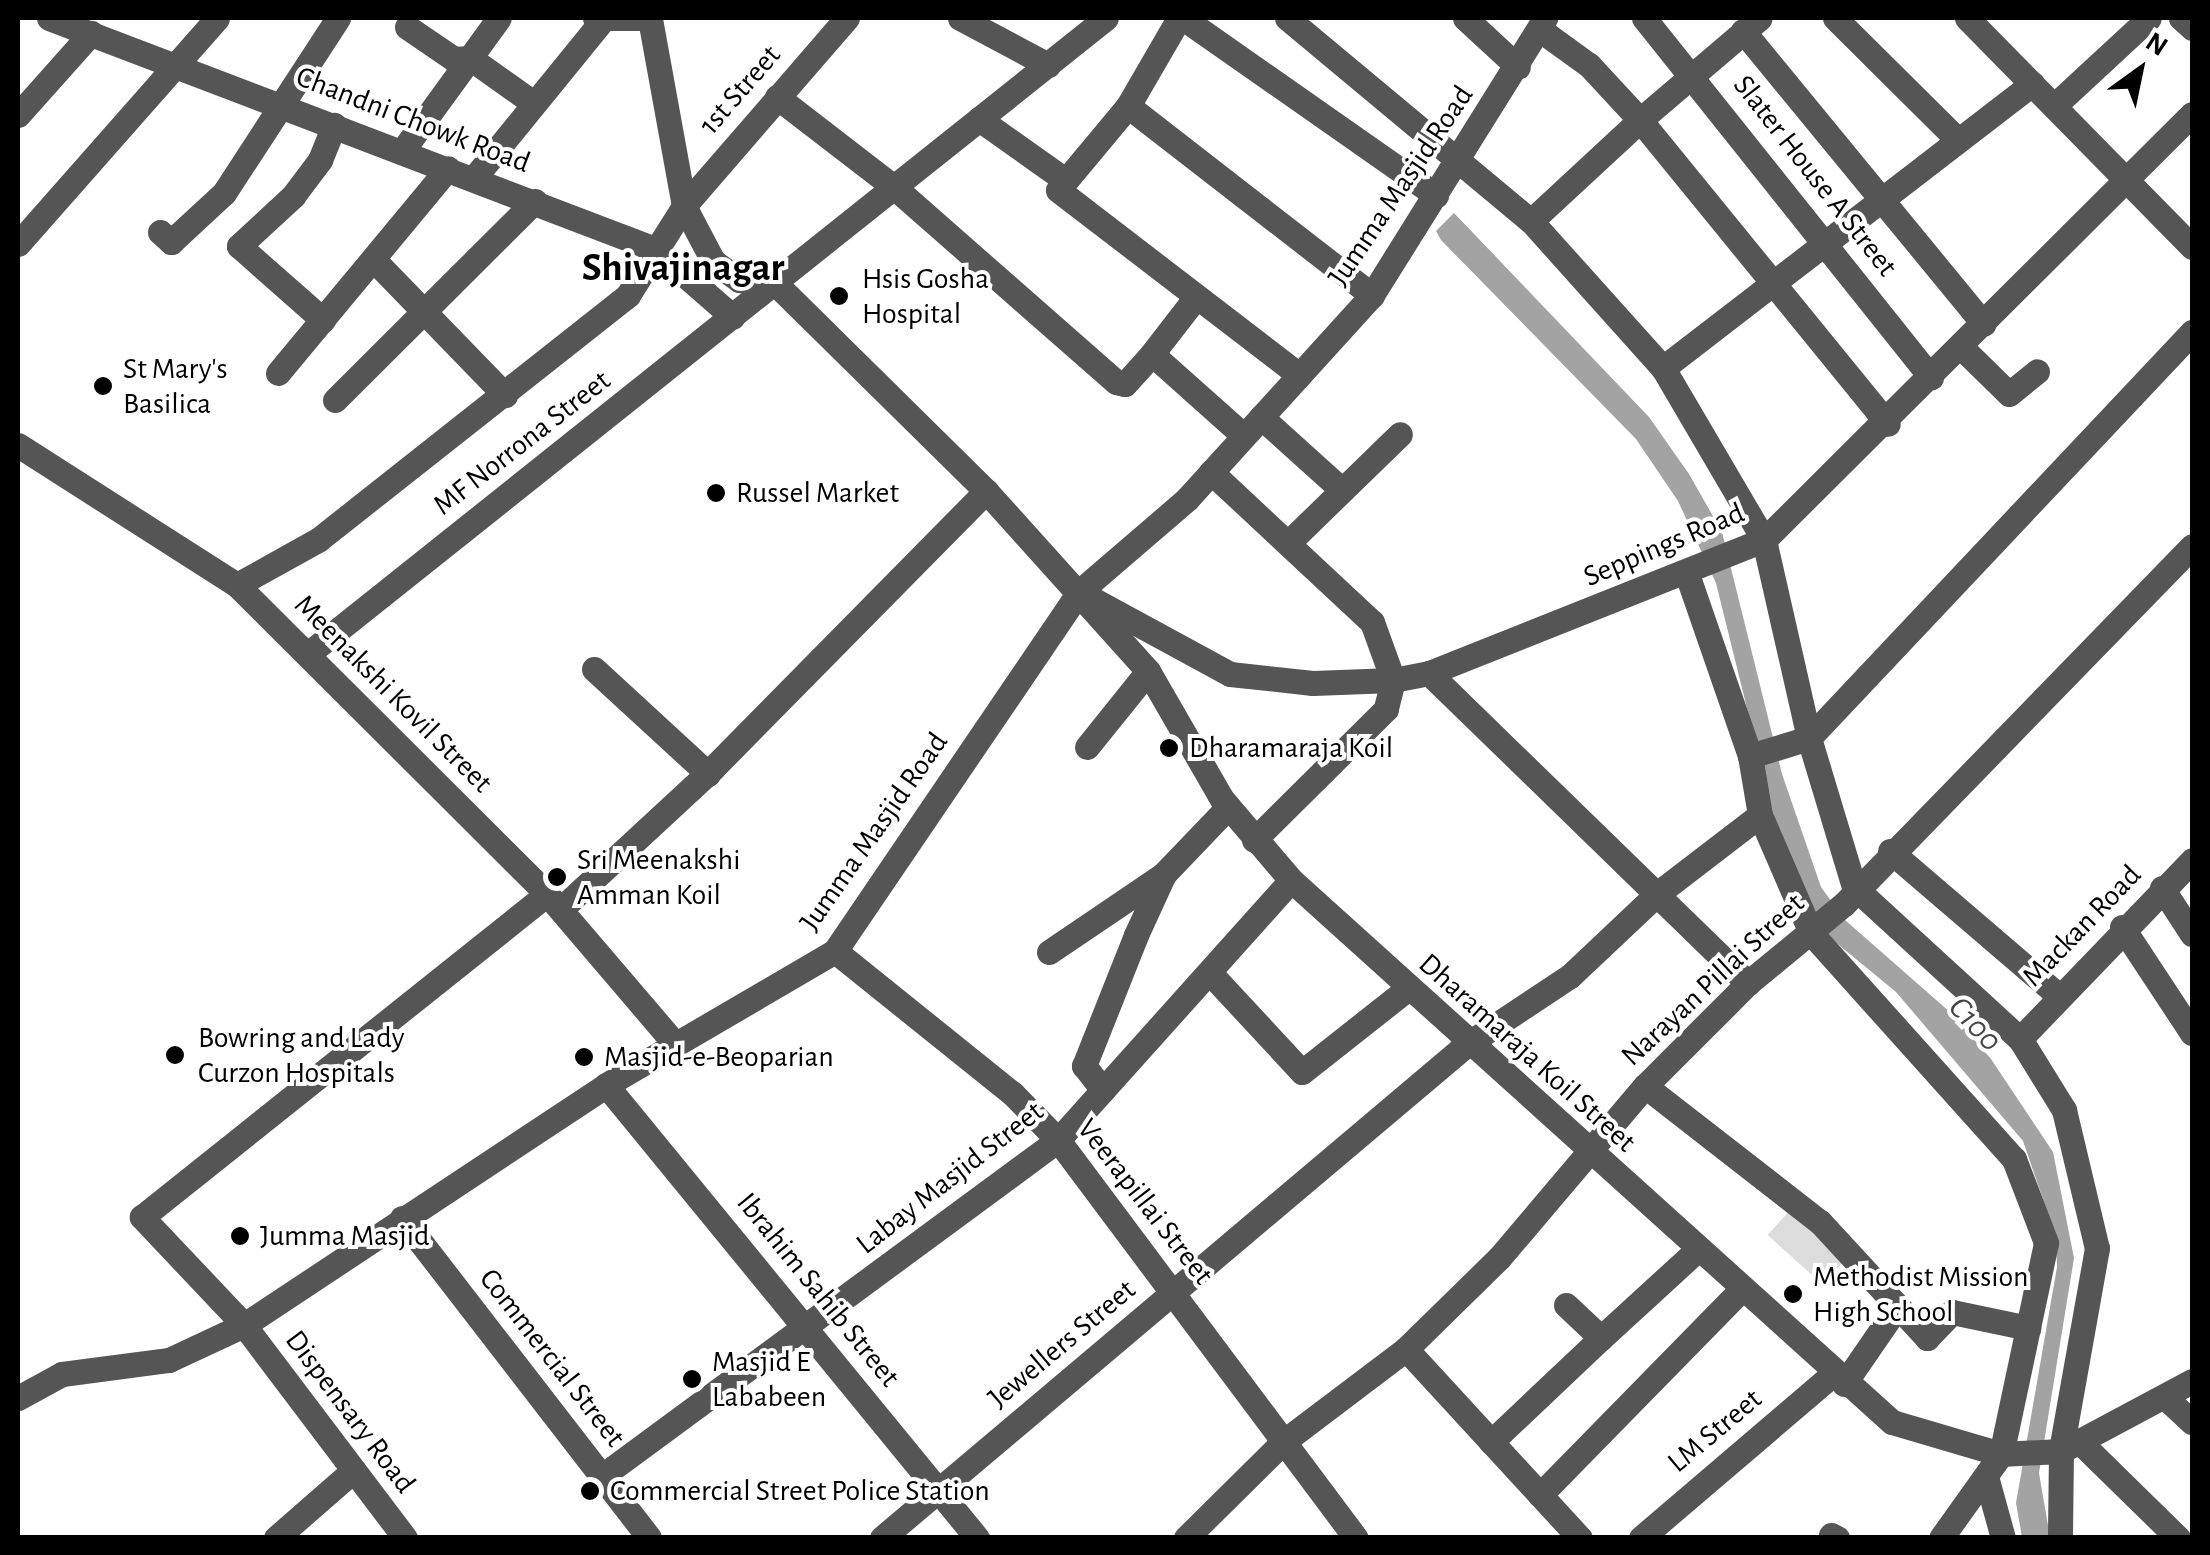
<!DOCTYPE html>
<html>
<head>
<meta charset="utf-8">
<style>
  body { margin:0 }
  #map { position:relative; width:2210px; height:1555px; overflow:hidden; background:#fff; font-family:"Alegreya Sans",sans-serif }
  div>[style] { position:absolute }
  .green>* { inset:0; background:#dcdcdc; transform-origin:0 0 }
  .water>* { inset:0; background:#a3a3a3 }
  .minor>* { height:25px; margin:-12.5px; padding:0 12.5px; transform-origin:12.5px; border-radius:12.5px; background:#555 }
  .dots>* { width:28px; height:28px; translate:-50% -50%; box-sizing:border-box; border:5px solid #fff; border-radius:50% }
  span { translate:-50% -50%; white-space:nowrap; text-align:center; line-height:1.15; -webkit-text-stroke:8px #fff; paint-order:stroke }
  .street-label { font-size:30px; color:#000 }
  .poi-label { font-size:30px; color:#000 }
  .left { translate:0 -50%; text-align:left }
  .water-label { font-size:32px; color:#444; font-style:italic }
  .district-label { font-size:40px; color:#000; font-weight:700 }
  .frame { position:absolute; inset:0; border:20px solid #000; pointer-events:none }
  .north { position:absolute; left:2090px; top:20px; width:100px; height:100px; -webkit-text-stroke:8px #fff; paint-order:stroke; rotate:33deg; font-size:28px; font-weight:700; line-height:40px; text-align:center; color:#000 }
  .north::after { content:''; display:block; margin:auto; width:35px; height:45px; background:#000; clip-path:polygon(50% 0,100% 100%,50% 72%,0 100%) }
</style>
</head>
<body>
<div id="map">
  <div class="green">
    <i style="left:1791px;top:1209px;width:74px;height:35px;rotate:42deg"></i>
  </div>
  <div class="water">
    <i style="clip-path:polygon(1454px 213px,1649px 417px,1689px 474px,1722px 532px,1782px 774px,1821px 887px,1845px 920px,1951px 1013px,1991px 1059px,2053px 1152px,2074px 1258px,2039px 1473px,2050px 1537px,2022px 1537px,2016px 1503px,2057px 1267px,2056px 1237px,2023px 1141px,1896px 992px,1828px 936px,1785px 862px,1716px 583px,1678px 501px,1636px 439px,1441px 240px,1436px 231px)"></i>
  </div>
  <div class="minor">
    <i style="left:49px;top:18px;width:649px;rotate:20.87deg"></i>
    <i style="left:655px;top:249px;width:103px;rotate:41.1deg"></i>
    <i style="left:595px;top:18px;width:54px"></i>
    <i style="left:960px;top:18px;width:100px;rotate:28.1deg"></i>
    <i style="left:1179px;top:18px;width:102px;rotate:120.1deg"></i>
    <i style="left:1128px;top:106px;width:109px;rotate:129.8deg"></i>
    <i style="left:1058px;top:190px;width:304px;rotate:37.5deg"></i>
    <i style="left:1183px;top:18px;width:309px;rotate:35deg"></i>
    <i style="left:1287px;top:18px;width:317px;rotate:39.8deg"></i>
    <i style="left:1531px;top:221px;width:198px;rotate:48.1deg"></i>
    <i style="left:1663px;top:368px;width:199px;rotate:59.6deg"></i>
    <i style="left:1764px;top:540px;width:203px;rotate:77.2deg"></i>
    <i style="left:1809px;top:738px;width:156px;rotate:73.2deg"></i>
    <i style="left:1854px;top:887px;width:225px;rotate:42.5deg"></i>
    <i style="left:2020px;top:1039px;width:84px;rotate:58.2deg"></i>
    <i style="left:2064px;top:1110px;width:142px;rotate:76.6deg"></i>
    <i style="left:2097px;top:1248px;width:206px;rotate:100.1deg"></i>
    <i style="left:2061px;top:1451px;width:87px;rotate:90.7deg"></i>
    <i style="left:1465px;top:18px;width:72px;rotate:42.8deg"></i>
    <i style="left:1644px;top:18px;width:460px;rotate:51.4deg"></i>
    <i style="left:1835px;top:18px;width:173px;rotate:44.8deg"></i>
    <i style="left:1967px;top:18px;width:321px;rotate:45.5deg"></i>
    <i style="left:2181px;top:18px;width:15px;rotate:42deg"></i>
    <i style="left:407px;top:27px;width:57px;rotate:34.2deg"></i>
    <i style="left:454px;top:59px;width:16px;rotate:-4deg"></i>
    <i style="left:470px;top:58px;width:76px;rotate:35.4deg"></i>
    <i style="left:1539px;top:29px;width:62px;rotate:35.8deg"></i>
    <i style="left:1589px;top:65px;width:75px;rotate:47.2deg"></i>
    <i style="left:1640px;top:120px;width:157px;rotate:-40.4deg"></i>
    <i style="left:1743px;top:31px;width:379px;rotate:50.6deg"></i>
    <i style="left:777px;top:97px;width:148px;rotate:37.6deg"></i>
    <i style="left:894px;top:187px;width:295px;rotate:41.3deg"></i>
    <i style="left:1116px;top:382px;width:9px;rotate:13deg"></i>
    <i style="left:1125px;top:384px;width:40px;rotate:-48deg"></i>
    <i style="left:1128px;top:106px;width:309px;rotate:37.8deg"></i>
    <i style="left:2054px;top:106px;width:129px;rotate:-42.8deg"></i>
    <i style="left:18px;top:115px;width:110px;rotate:-48.3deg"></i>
    <i style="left:979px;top:119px;width:105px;rotate:35.3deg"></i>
    <i style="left:403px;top:150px;width:163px;rotate:-54deg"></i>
    <i style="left:474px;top:178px;width:201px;rotate:-50.9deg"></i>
    <i style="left:1531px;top:221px;width:149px;rotate:-42.8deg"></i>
    <i style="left:1640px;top:120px;width:392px;rotate:50.8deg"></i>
    <i style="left:160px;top:232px;width:15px;rotate:42deg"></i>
    <i style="left:171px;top:242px;width:72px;rotate:-42.8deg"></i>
    <i style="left:224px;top:193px;width:209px;rotate:-56.9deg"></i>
    <i style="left:18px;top:244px;width:301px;rotate:-48.6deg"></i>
    <i style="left:375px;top:261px;width:187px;rotate:45.9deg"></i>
    <i style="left:776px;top:284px;width:295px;rotate:44.6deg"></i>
    <i style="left:986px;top:491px;width:242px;rotate:48deg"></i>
    <i style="left:1148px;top:671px;width:148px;rotate:60deg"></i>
    <i style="left:1222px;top:799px;width:106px;rotate:49.6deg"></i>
    <i style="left:1291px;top:880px;width:809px;rotate:42.05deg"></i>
    <i style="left:1892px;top:1422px;width:114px;rotate:16.4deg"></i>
    <i style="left:2001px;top:1454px;width:60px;rotate:-2.9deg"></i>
    <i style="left:2061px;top:1451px;width:149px;rotate:-28.1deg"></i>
    <i style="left:776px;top:284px;width:37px;rotate:-174deg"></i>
    <i style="left:739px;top:280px;width:32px;rotate:-144deg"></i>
    <i style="left:713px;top:261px;width:62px;rotate:-117.8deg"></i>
    <i style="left:684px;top:206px;width:249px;rotate:-49.1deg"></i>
    <i style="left:1196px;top:297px;width:72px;rotate:127.7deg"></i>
    <i style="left:1152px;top:354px;width:123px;rotate:41.7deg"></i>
    <i style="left:323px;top:320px;width:112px;rotate:-138.6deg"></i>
    <i style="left:239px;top:246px;width:74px;rotate:-42.8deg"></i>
    <i style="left:293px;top:196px;width:45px;rotate:-53.1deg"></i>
    <i style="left:320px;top:160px;width:38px;rotate:-68deg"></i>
    <i style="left:1961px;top:347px;width:67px;rotate:44.4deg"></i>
    <i style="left:2009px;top:394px;width:36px;rotate:-39deg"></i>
    <i style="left:1663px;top:368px;width:466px;rotate:-37.6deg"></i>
    <i style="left:278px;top:373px;width:266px;rotate:-50.3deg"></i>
    <i style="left:335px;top:400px;width:282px;rotate:-44.9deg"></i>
    <i style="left:1261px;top:417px;width:109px;rotate:42deg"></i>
    <i style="left:18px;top:445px;width:260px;rotate:32.6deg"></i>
    <i style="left:237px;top:585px;width:438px;rotate:44.9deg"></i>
    <i style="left:547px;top:894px;width:197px;rotate:49.5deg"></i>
    <i style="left:1211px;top:472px;width:220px;rotate:43deg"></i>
    <i style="left:1372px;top:622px;width:62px;rotate:70.1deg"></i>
    <i style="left:1393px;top:680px;width:30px;rotate:104deg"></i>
    <i style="left:1386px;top:709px;width:186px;rotate:135.2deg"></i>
    <i style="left:1288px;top:543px;width:156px;rotate:-44.2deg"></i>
    <i style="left:237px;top:585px;width:93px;rotate:-29.1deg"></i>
    <i style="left:318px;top:540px;width:395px;rotate:-38.3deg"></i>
    <i style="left:628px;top:295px;width:105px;rotate:-57.8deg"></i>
    <i style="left:684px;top:206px;width:191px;rotate:-100.3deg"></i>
    <i style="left:1092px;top:599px;width:157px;rotate:28.5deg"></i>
    <i style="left:1230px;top:674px;width:83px;rotate:6.2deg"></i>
    <i style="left:1313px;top:683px;width:80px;rotate:-2.1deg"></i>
    <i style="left:1393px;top:680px;width:37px;rotate:-11deg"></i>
    <i style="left:1429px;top:673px;width:360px;rotate:-21.7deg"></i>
    <i style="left:1764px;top:540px;width:604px;rotate:-44.87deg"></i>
    <i style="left:309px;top:653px;width:1019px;rotate:-38.55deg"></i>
    <i style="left:594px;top:669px;width:155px;rotate:42.6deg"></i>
    <i style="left:1429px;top:673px;width:445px;rotate:44.2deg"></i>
    <i style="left:1087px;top:747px;width:97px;rotate:-51.2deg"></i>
    <i style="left:1750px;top:756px;width:62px;rotate:-17deg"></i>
    <i style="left:1809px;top:738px;width:558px;rotate:-46.67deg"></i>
    <i style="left:1760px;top:815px;width:129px;rotate:66.6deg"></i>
    <i style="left:1811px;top:933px;width:304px;rotate:48.1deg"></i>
    <i style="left:2014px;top:1159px;width:90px;rotate:69.1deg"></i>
    <i style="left:2046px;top:1243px;width:216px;rotate:102deg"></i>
    <i style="left:2001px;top:1454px;width:103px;rotate:125.5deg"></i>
    <i style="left:1890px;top:851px;width:223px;rotate:40.6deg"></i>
    <i style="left:2162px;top:888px;width:55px;rotate:56.9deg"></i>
    <i style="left:561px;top:909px;width:207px;rotate:-42.8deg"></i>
    <i style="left:713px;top:768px;width:389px;rotate:-45.4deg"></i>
    <i style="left:2122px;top:927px;width:127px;rotate:56.6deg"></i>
    <i style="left:835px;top:951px;width:228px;rotate:38.8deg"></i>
    <i style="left:1013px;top:1094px;width:64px;rotate:45.6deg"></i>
    <i style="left:1058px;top:1140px;width:497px;rotate:53.2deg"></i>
    <i style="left:1049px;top:952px;width:139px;rotate:-34.1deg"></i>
    <i style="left:1210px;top:973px;width:135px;rotate:47.1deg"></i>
    <i style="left:1302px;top:1072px;width:134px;rotate:-38.3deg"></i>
    <i style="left:2020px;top:1039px;width:248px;rotate:-46.1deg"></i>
    <i style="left:606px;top:1085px;width:586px;rotate:50.68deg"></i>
    <i style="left:1645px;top:1086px;width:222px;rotate:37.9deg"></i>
    <i style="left:1820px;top:1222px;width:158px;rotate:47.3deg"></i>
    <i style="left:1927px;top:1338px;width:36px;rotate:-46deg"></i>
    <i style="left:1952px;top:1312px;width:78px;rotate:11.9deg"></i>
    <i style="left:1103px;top:1090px;width:31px;rotate:-128deg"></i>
    <i style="left:1084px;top:1066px;width:141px;rotate:-68.3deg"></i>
    <i style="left:1136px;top:935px;width:67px;rotate:-65.3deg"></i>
    <i style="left:1164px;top:874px;width:93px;rotate:-46.3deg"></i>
    <i style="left:402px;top:1218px;width:404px;rotate:52.3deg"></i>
    <i style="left:1566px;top:1305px;width:48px;rotate:43.3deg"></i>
    <i style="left:1601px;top:1338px;width:129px;rotate:-42.5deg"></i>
    <i style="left:1406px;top:1349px;width:257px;rotate:47.4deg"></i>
    <i style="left:1844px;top:1384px;width:93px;rotate:-55.5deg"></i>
    <i style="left:18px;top:1398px;width:50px;rotate:-28.6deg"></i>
    <i style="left:62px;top:1374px;width:108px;rotate:-7.5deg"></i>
    <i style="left:169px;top:1360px;width:83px;rotate:-25deg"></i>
    <i style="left:244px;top:1325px;width:434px;rotate:-33.5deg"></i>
    <i style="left:606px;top:1085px;width:265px;rotate:-30.3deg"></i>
    <i style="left:835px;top:951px;width:434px;rotate:-55.8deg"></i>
    <i style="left:1079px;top:592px;width:143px;rotate:-40.7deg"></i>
    <i style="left:1187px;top:499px;width:275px;rotate:-47.8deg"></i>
    <i style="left:1372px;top:295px;width:327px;rotate:-58deg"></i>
    <i style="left:2167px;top:1399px;width:34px;rotate:43deg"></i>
    <i style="left:1491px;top:1442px;width:151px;rotate:-43.4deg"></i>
    <i style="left:2083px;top:1445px;width:133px;rotate:44.4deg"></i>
    <i style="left:602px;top:1476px;width:566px;rotate:-36.38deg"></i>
    <i style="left:1058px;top:1140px;width:349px;rotate:-48.1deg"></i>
    <i style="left:1987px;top:1480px;width:60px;rotate:74.6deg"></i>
    <i style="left:1540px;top:1495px;width:286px;rotate:-45.6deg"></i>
    <i style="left:1831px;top:1535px;width:7px;rotate:27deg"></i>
    <i style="left:276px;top:1538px;width:103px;rotate:-41.1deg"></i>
    <i style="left:405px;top:1538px;width:267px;rotate:-127.1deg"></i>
    <i style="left:244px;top:1325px;width:149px;rotate:-133.4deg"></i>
    <i style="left:142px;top:1217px;width:518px;rotate:-38.57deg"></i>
    <i style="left:882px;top:1538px;width:764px;rotate:-40.17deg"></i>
    <i style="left:1466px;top:1045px;width:125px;rotate:-33.6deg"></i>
    <i style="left:1570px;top:976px;width:120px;rotate:-43.3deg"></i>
    <i style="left:1657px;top:894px;width:130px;rotate:-37.5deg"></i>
    <i style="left:1760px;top:815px;width:60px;rotate:-99.6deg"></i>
    <i style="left:1750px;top:756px;width:193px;rotate:-109.1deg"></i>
    <i style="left:1186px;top:1538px;width:136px;rotate:-44.7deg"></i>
    <i style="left:1283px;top:1442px;width:154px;rotate:-37.1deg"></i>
    <i style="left:1406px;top:1349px;width:130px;rotate:-44.4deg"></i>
    <i style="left:1499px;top:1258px;width:226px;rotate:-49.7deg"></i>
    <i style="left:1645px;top:1086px;width:146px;rotate:-45deg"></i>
    <i style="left:1748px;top:983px;width:124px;rotate:-39.5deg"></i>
    <i style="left:1844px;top:904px;width:499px;rotate:-45.8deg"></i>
    <i style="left:1641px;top:1538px;width:251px;rotate:-40.5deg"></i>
  </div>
  <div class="dots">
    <i style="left:839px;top:296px;background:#000"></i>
    <i style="left:103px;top:386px;background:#000"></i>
    <i style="left:716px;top:493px;background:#000"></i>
    <i style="left:1169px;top:748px;background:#000"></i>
    <i style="left:557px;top:877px;background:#000"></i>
    <i style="left:175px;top:1055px;background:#000"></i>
    <i style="left:584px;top:1057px;background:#000"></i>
    <i style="left:240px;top:1236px;background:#000"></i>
    <i style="left:1793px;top:1294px;background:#000"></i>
    <i style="left:692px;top:1379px;background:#000"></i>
    <i style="left:590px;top:1491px;background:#000"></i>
  </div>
  <div class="street-label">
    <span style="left:740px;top:90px;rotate:-49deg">1st Street</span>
    <span style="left:413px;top:120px;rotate:21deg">Chandni Chowk Road</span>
    <span style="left:1815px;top:176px;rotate:52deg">Slater House A Street</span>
    <span style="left:1401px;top:186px;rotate:-56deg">Jumma Masjid Road</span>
    <span style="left:522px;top:443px;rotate:-38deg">MF Norrona Street</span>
    <span style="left:1664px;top:545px;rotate:-23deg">Seppings Road</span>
    <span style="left:393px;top:694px;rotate:45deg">Meenakshi Kovil Street</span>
    <span style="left:874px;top:832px;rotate:-55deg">Jumma Masjid Road</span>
    <span style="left:2082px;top:926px;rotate:-46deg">Mackan Road</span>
    <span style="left:1713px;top:980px;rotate:-43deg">Narayan Pillai Street</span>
    <span style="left:1527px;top:1053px;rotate:42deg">Dharamaraja Koil Street</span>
    <span style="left:950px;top:1178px;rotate:-38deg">Labay Masjid Street</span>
    <span style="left:1145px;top:1202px;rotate:52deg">Veerapillai Street</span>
    <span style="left:818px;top:1290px;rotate:51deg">Ibrahim Sahib Street</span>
    <span style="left:1062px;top:1344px;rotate:-40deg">Jewellers Street</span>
    <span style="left:552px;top:1358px;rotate:52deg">Commercial Street</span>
    <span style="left:350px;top:1412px;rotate:53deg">Dispensary Road</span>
    <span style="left:1715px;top:1431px;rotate:-40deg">LM Street</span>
  </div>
  <div class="poi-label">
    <span class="left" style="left:862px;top:296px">Hsis Gosha<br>Hospital</span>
    <span class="left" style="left:123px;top:386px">St Mary's<br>Basilica</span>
    <span class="left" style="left:736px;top:493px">Russel Market</span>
    <span class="left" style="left:1189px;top:748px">Dharamaraja Koil</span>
    <span class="left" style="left:577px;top:877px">Sri Meenakshi<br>Amman Koil</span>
    <span class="left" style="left:198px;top:1055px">Bowring and Lady<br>Curzon Hospitals</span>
    <span class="left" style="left:604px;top:1057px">Masjid-e-Beoparian</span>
    <span class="left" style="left:260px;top:1236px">Jumma Masjid</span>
    <span class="left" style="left:1813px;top:1294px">Methodist Mission<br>High School</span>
    <span class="left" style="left:712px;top:1379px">Masjid E<br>Lababeen</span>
    <span class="left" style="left:610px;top:1491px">Commercial Street Police Station</span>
  </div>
  <div class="water-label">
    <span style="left:1975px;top:1024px;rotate:47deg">C100</span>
  </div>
  <div class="district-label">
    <span style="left:683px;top:268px">Shivajinagar</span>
  </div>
  <div class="frame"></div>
  <div class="north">N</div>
</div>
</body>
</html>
